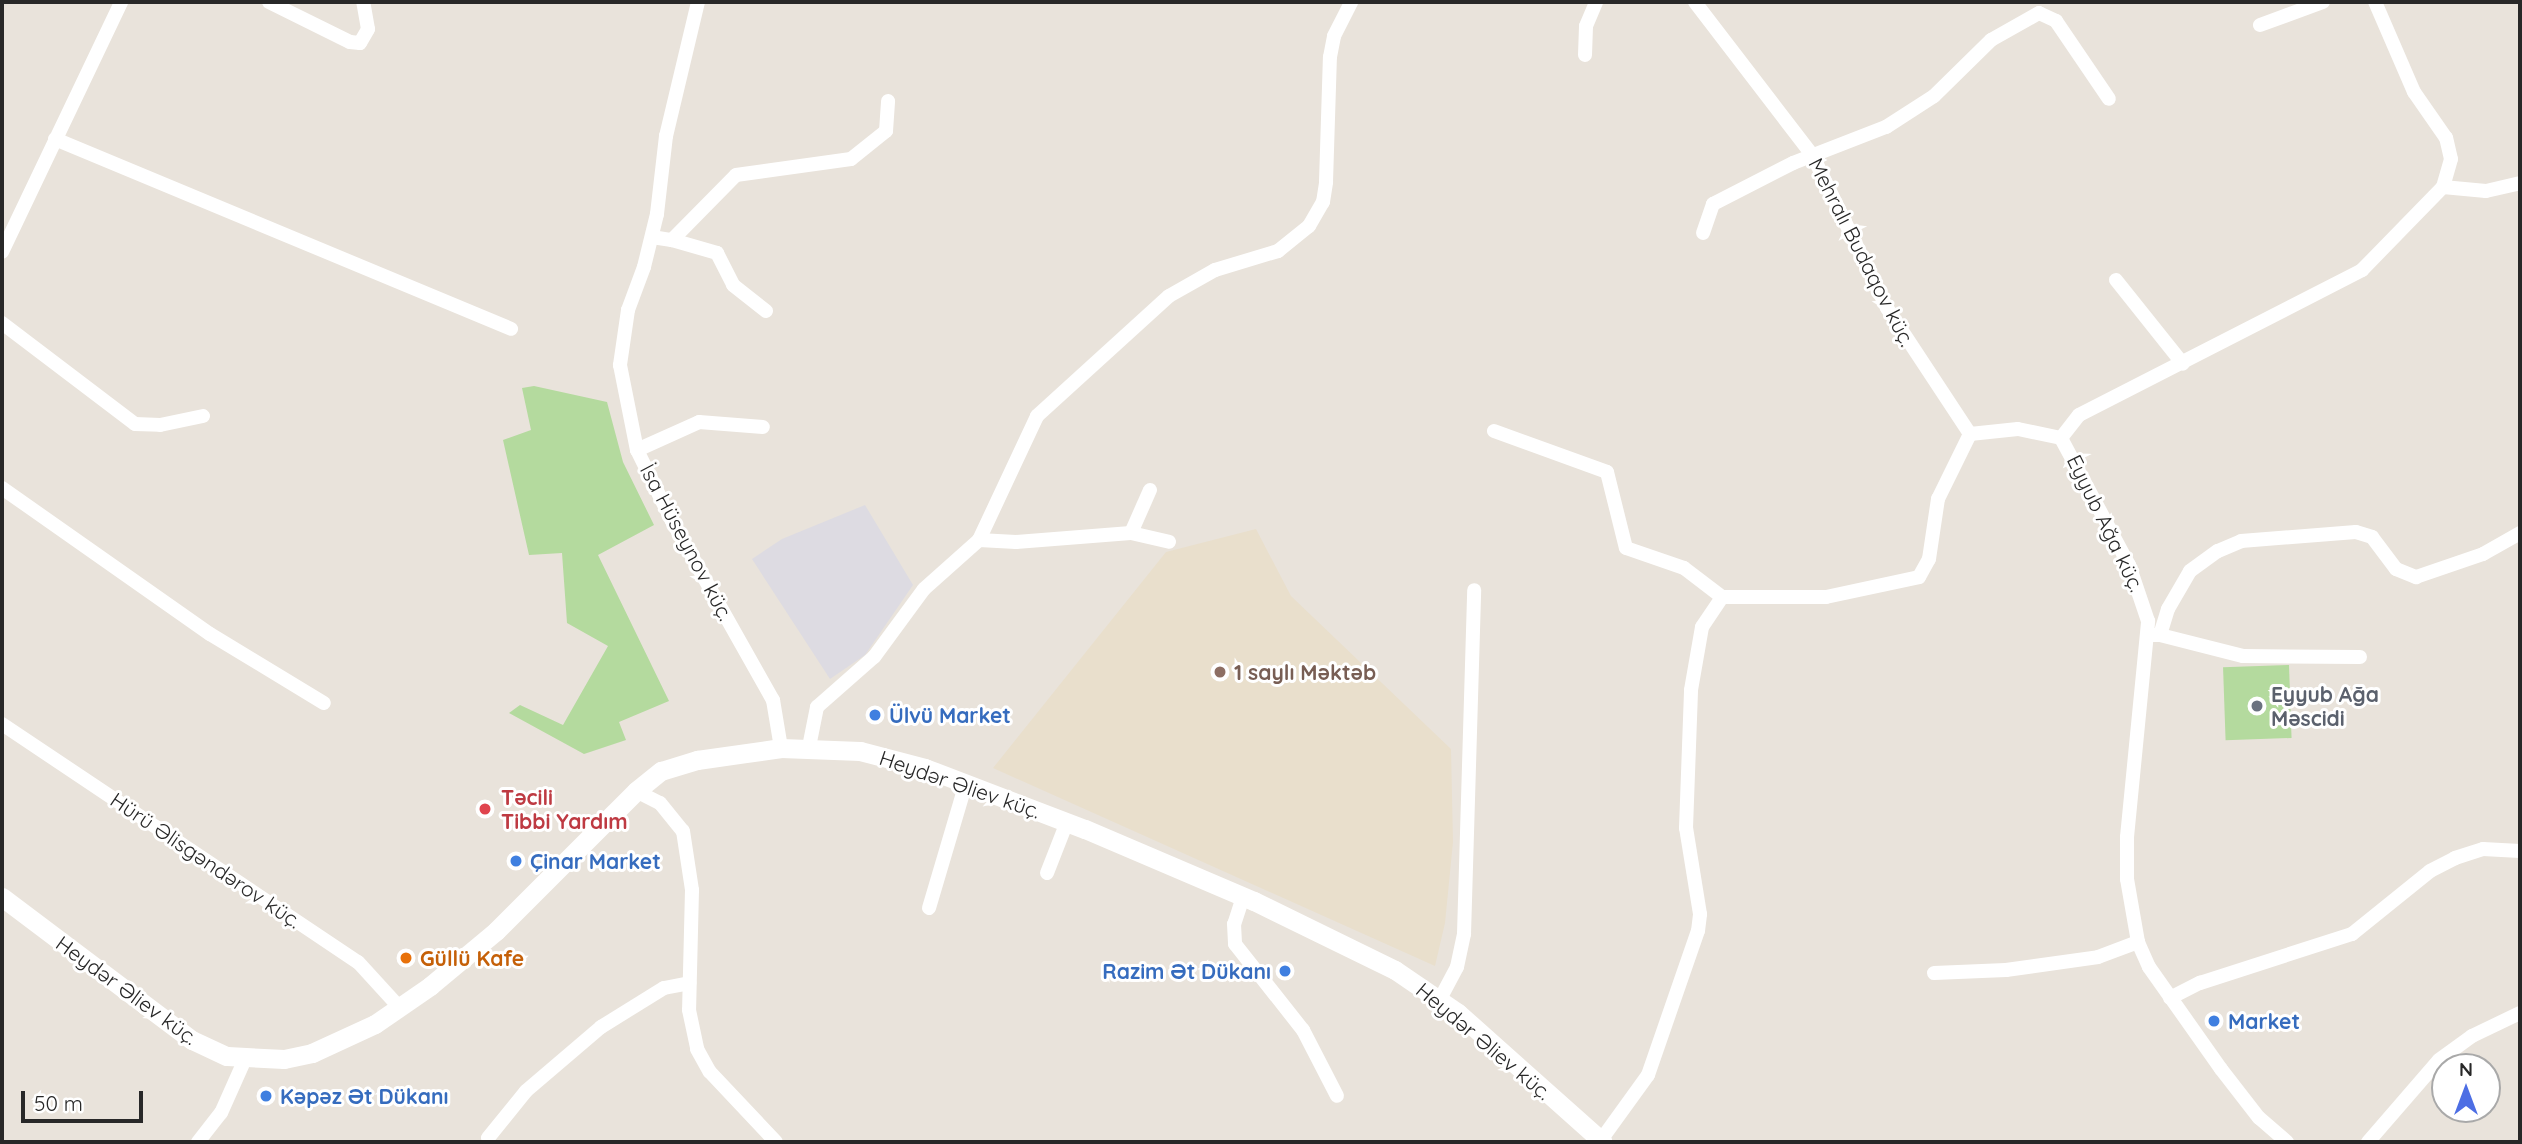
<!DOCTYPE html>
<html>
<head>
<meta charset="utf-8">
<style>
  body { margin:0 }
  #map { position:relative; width:2522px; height:1144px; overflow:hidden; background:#e9e3db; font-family:Quicksand,sans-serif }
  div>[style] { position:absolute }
  .industrial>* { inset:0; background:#dddbe2 }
  .education>* { inset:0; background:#e9dfcc }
  .green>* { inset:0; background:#b4da9e; transform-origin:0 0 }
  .minor>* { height:14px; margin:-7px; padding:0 7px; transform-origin:7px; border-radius:7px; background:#fff }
  .secondary>* { height:19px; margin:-9.5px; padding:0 9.5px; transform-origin:9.5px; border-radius:9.5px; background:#fff }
  .dots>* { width:19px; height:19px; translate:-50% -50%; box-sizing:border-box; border:4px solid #fff; border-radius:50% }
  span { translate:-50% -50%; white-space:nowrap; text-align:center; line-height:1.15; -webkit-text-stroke:6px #fff; paint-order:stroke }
  .street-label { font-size:21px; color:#282828 }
  .education-label { font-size:21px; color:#785e54; font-weight:700 }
  .left { translate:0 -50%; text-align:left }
  .worship-label { font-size:21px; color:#5b616d; font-weight:700 }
  .shop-label { font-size:21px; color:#366cbe; font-weight:700 }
  .right { translate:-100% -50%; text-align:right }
  .health-label { font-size:21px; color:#be3a42; font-weight:700 }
  .food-label { font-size:21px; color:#c56008; font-weight:700 }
  .frame { position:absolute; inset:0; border:4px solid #282828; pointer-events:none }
  .north { position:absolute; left:2431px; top:1053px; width:70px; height:70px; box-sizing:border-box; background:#fff; border:2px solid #a9a9a9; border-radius:50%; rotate:0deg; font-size:19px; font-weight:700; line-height:28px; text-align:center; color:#282828 }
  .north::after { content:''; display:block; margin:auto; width:24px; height:32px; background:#4d6ee4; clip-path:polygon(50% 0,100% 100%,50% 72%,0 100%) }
  .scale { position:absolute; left:21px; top:1091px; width:122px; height:32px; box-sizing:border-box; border:4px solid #282828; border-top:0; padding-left:9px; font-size:21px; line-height:24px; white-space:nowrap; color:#282828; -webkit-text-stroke:5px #fff; paint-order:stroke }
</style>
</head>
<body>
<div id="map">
  <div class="industrial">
    <i style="clip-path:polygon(865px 505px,913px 585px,865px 655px,830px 679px,752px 559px,782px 539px)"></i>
  </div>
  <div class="education">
    <i style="clip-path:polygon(1256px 529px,1291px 596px,1451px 749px,1453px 842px,1445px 923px,1435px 966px,993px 768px,1166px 552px)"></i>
  </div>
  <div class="green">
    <i style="clip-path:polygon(534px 386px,607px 402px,623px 462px,654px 525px,598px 555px,669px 701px,619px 722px,626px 740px,584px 754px,509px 713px,520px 705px,563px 725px,608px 646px,567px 623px,562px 553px,529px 555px,503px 440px,531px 430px,522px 388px)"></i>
    <i style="left:2289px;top:665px;width:73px;height:66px;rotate:88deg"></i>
  </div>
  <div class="minor">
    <i style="left:269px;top:2px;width:90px;rotate:26.3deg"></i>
    <i style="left:350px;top:42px;width:10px;rotate:6deg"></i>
    <i style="left:360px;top:43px;width:16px;rotate:-60deg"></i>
    <i style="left:368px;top:29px;width:27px;rotate:-100deg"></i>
    <i style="left:698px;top:2px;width:138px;rotate:103.4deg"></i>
    <i style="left:666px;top:136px;width:79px;rotate:96.6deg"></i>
    <i style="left:657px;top:214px;width:55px;rotate:103.8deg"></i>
    <i style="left:644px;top:267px;width:46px;rotate:110.4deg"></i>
    <i style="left:628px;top:310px;width:56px;rotate:98.3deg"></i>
    <i style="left:620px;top:365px;width:87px;rotate:78.7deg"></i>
    <i style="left:637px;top:450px;width:79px;rotate:63.8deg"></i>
    <i style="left:672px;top:521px;width:206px;rotate:60.6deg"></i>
    <i style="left:773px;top:700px;width:49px;rotate:80.5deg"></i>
    <i style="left:2260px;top:25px;width:67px;rotate:-20.1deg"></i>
    <i style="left:1585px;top:55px;width:29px;rotate:-88deg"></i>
    <i style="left:1586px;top:26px;width:26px;rotate:-67deg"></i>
    <i style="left:55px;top:139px;width:494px;rotate:22.6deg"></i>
    <i style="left:2443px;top:187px;width:43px;rotate:5.3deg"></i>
    <i style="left:2486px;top:191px;width:35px;rotate:-13deg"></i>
    <i style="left:1703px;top:233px;width:31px;rotate:-71deg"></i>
    <i style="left:1713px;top:204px;width:90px;rotate:-27.1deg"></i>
    <i style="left:1793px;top:163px;width:100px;rotate:-21.2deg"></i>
    <i style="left:1886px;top:127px;width:57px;rotate:-32.9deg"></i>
    <i style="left:1934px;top:96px;width:80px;rotate:-44.5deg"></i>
    <i style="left:1991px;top:40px;width:55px;rotate:-29.4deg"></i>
    <i style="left:2039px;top:13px;width:19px;rotate:25deg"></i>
    <i style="left:2056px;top:21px;width:94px;rotate:55.8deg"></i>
    <i style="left:652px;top:237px;width:20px;rotate:9deg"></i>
    <i style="left:672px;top:240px;width:91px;rotate:-45.4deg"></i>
    <i style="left:736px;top:175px;width:116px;rotate:-7.9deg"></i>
    <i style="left:851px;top:159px;width:45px;rotate:-38.7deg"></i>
    <i style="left:886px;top:131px;width:30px;rotate:-86deg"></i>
    <i style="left:672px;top:240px;width:47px;rotate:16.1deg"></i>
    <i style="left:717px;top:253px;width:36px;rotate:63deg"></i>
    <i style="left:733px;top:285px;width:42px;rotate:38.2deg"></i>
    <i style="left:2px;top:252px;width:277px;rotate:-64.5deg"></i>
    <i style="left:2116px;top:280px;width:107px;rotate:51.4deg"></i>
    <i style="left:2px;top:323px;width:167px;rotate:37.2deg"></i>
    <i style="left:135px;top:424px;width:25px;rotate:2deg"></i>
    <i style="left:160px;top:425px;width:44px;rotate:-11.8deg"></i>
    <i style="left:1494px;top:431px;width:120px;rotate:19.9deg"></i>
    <i style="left:1607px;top:472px;width:78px;rotate:76deg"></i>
    <i style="left:1626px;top:548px;width:61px;rotate:19deg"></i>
    <i style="left:1684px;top:568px;width:48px;rotate:37.3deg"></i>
    <i style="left:1970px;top:434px;width:48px;rotate:-5.9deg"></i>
    <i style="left:2018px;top:429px;width:44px;rotate:11.8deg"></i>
    <i style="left:637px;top:450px;width:68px;rotate:-24.3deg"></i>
    <i style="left:699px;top:422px;width:64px;rotate:4.5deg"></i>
    <i style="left:2px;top:488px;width:254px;rotate:35.1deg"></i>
    <i style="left:210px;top:634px;width:133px;rotate:31.2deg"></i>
    <i style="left:1131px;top:533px;width:47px;rotate:-66.2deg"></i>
    <i style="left:979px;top:540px;width:37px;rotate:3deg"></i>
    <i style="left:1016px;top:542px;width:115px;rotate:-4.5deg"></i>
    <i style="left:1131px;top:533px;width:39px;rotate:13deg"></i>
    <i style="left:2148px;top:635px;width:12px"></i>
    <i style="left:2160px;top:635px;width:27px;rotate:-73deg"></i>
    <i style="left:2168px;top:609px;width:44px;rotate:-59.9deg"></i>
    <i style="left:2190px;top:571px;width:34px;rotate:-36deg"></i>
    <i style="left:2218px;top:551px;width:25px;rotate:-23deg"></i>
    <i style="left:2241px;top:541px;width:115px;rotate:-4.5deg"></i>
    <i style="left:2356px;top:532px;width:17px;rotate:17deg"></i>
    <i style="left:2372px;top:537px;width:40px;rotate:53deg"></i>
    <i style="left:2396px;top:569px;width:22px;rotate:22deg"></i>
    <i style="left:2416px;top:577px;width:71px;rotate:-18.9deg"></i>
    <i style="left:2483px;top:554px;width:43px;rotate:-29.6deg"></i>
    <i style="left:2160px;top:635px;width:86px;rotate:14.2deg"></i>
    <i style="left:2243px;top:656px;width:117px;rotate:0.5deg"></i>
    <i style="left:2px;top:724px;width:428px;rotate:33.8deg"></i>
    <i style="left:358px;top:962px;width:62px;rotate:47.6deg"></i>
    <i style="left:809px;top:747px;width:41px;rotate:-78.7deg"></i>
    <i style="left:817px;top:707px;width:76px;rotate:-41.3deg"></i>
    <i style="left:874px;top:657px;width:84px;rotate:-53.7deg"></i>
    <i style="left:924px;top:589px;width:74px;rotate:-41.7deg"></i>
    <i style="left:979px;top:540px;width:137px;rotate:-64.9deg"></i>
    <i style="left:1037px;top:416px;width:178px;rotate:-42.3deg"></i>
    <i style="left:1169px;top:296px;width:53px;rotate:-29.5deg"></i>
    <i style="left:1215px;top:270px;width:66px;rotate:-16.8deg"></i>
    <i style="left:1278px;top:251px;width:40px;rotate:-39deg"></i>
    <i style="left:1309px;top:226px;width:28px;rotate:-60deg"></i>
    <i style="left:1323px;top:202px;width:20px;rotate:-81deg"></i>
    <i style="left:1326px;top:182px;width:125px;rotate:-88.2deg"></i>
    <i style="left:1330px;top:57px;width:21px;rotate:-79deg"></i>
    <i style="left:1334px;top:36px;width:38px;rotate:-63deg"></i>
    <i style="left:636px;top:791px;width:27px;rotate:27deg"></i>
    <i style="left:660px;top:803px;width:36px;rotate:51deg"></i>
    <i style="left:683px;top:831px;width:60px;rotate:81.3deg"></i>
    <i style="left:692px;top:890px;width:120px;rotate:91.4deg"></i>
    <i style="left:689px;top:1010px;width:40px;rotate:78deg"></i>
    <i style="left:697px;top:1049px;width:26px;rotate:61deg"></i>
    <i style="left:710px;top:1072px;width:96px;rotate:46.7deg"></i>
    <i style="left:1047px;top:873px;width:55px;rotate:-68.6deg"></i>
    <i style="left:1243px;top:897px;width:28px;rotate:108deg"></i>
    <i style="left:1234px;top:924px;width:20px;rotate:87deg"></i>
    <i style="left:1235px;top:944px;width:110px;rotate:51.7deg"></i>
    <i style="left:1303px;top:1030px;width:74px;rotate:62.7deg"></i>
    <i style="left:929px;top:908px;width:130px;rotate:-73.5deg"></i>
    <i style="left:1934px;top:973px;width:72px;rotate:-2.4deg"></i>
    <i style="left:2006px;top:970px;width:93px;rotate:-8deg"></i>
    <i style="left:2098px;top:957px;width:43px;rotate:-20.6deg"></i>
    <i style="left:2170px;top:998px;width:34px;rotate:-27deg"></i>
    <i style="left:2200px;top:983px;width:160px;rotate:-17.9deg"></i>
    <i style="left:2352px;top:934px;width:100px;rotate:-38.9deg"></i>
    <i style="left:2430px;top:871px;width:28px;rotate:-27deg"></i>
    <i style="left:2455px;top:858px;width:29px;rotate:-18deg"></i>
    <i style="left:2483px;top:849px;width:37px;rotate:3deg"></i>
    <i style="left:1440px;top:999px;width:36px;rotate:-62deg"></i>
    <i style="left:1457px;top:967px;width:34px;rotate:-78deg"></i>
    <i style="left:1464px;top:934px;width:344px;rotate:-88.3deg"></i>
    <i style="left:488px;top:1138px;width:60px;rotate:-51deg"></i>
    <i style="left:526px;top:1091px;width:99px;rotate:-40.5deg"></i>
    <i style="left:601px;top:1027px;width:74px;rotate:-31.8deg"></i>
    <i style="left:664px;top:988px;width:26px;rotate:-11deg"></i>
    <i style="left:1601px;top:1140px;width:80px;rotate:-54.1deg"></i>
    <i style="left:1648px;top:1075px;width:152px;rotate:-70.9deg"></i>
    <i style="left:1698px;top:931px;width:17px;rotate:-83deg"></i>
    <i style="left:1700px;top:914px;width:87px;rotate:-99.2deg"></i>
    <i style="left:1686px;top:828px;width:138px;rotate:-87.9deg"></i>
    <i style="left:1691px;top:690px;width:64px;rotate:-80.1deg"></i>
    <i style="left:1702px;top:627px;width:36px;rotate:-56deg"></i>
    <i style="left:1722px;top:597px;width:104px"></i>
    <i style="left:1826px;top:597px;width:95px;rotate:-12.1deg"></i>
    <i style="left:1919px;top:577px;width:21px;rotate:-61deg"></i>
    <i style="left:1929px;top:559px;width:61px;rotate:-81.5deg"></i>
    <i style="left:1938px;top:499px;width:72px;rotate:-63.8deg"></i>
    <i style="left:1970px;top:434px;width:151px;rotate:-123.4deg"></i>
    <i style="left:1887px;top:308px;width:169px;rotate:-116deg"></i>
    <i style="left:1813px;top:156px;width:194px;rotate:-127.5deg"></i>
    <i style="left:198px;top:1142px;width:37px;rotate:-52deg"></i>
    <i style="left:221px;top:1113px;width:59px;rotate:-66deg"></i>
    <i style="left:2287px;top:1142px;width:37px;rotate:-139deg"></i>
    <i style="left:2259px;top:1118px;width:62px;rotate:-127.8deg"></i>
    <i style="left:2221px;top:1069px;width:125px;rotate:-125.2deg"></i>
    <i style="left:2149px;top:967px;width:27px;rotate:-114deg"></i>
    <i style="left:2138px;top:942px;width:64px;rotate:-99.9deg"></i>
    <i style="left:2127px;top:879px;width:42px;rotate:-90deg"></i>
    <i style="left:2127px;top:837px;width:217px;rotate:-84.4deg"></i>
    <i style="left:2148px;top:621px;width:59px;rotate:-108.7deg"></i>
    <i style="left:2129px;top:565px;width:144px;rotate:-118.2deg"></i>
    <i style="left:2061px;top:438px;width:29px;rotate:-52deg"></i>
    <i style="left:2079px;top:415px;width:318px;rotate:-27.1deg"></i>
    <i style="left:2362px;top:270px;width:116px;rotate:-45.7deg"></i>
    <i style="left:2443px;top:187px;width:29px;rotate:-74deg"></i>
    <i style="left:2451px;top:159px;width:22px;rotate:-103deg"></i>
    <i style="left:2446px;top:138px;width:56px;rotate:-124.8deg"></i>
    <i style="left:2414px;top:92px;width:98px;rotate:-113.4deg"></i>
    <i style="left:2368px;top:1142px;width:108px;rotate:-49.1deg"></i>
    <i style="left:2439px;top:1060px;width:41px;rotate:-36deg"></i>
    <i style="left:2472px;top:1036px;width:53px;rotate:-25.6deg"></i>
  </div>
  <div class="secondary">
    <i style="left:2px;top:897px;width:238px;rotate:37deg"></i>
    <i style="left:192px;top:1040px;width:38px;rotate:25deg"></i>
    <i style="left:227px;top:1056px;width:57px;rotate:3deg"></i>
    <i style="left:284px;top:1059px;width:29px;rotate:-12deg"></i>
    <i style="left:312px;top:1053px;width:69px;rotate:-24.7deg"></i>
    <i style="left:375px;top:1024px;width:67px;rotate:-34.6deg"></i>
    <i style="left:430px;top:986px;width:86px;rotate:-39.8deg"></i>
    <i style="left:496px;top:931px;width:198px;rotate:-45deg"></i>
    <i style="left:636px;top:791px;width:32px;rotate:-39deg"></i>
    <i style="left:661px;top:771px;width:38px;rotate:-17deg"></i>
    <i style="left:697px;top:760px;width:85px;rotate:-8.1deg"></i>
    <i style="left:781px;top:748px;width:79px;rotate:2.2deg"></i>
    <i style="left:860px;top:751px;width:67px;rotate:14.7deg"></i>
    <i style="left:925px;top:768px;width:171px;rotate:20.9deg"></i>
    <i style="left:1085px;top:829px;width:184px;rotate:23.1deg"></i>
    <i style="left:1254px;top:901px;width:157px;rotate:26.1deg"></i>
    <i style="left:1395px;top:970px;width:76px;rotate:34.3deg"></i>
    <i style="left:1458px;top:1013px;width:194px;rotate:41.7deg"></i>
  </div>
  <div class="dots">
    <i style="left:1220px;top:672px;background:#8d6e63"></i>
    <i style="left:2257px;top:706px;background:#6b7280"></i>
    <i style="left:875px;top:715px;background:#3f7fe0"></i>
    <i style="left:485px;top:809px;background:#e0444e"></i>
    <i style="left:516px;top:861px;background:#3f7fe0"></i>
    <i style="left:406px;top:958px;background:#e8710a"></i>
    <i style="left:1285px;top:971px;background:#3f7fe0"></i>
    <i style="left:2214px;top:1021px;background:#3f7fe0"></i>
    <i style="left:266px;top:1096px;background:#3f7fe0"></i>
  </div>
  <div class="street-label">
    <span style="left:1862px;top:252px;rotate:63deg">Mehralı Budaqov küç.</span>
    <span style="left:2106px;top:523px;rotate:64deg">Eyyub Ağa küç.</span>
    <span style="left:687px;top:542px;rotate:62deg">İsa Hüseynov küç.</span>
    <span style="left:960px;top:784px;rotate:19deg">Heydər Əliev küç.</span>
    <span style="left:206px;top:860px;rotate:34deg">Hürü Əlisgəndərov küç.</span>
    <span style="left:127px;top:990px;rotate:36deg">Heydər Əliev küç.</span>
    <span style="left:1484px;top:1041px;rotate:40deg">Heydər Əliev küç.</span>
  </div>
  <div class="education-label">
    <span class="left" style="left:1234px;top:672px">1 saylı Məktəb</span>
  </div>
  <div class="worship-label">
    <span class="left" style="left:2271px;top:706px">Eyyub Ağa<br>Məscidi</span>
  </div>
  <div class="shop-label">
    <span class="left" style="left:889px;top:715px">Ülvü Market</span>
    <span class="left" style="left:530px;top:861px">Çinar Market</span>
    <span class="right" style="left:1271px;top:971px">Razim Ət Dükanı</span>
    <span class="left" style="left:2228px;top:1021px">Market</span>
    <span class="left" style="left:280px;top:1096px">Kəpəz Ət Dükanı</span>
  </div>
  <div class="health-label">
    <span class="left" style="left:501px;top:809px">Təcili<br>Tibbi Yardım</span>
  </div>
  <div class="food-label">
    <span class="left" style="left:420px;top:958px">Güllü Kafe</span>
  </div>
  <div class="frame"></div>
  <div class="north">N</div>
  <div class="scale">50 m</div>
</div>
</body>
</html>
